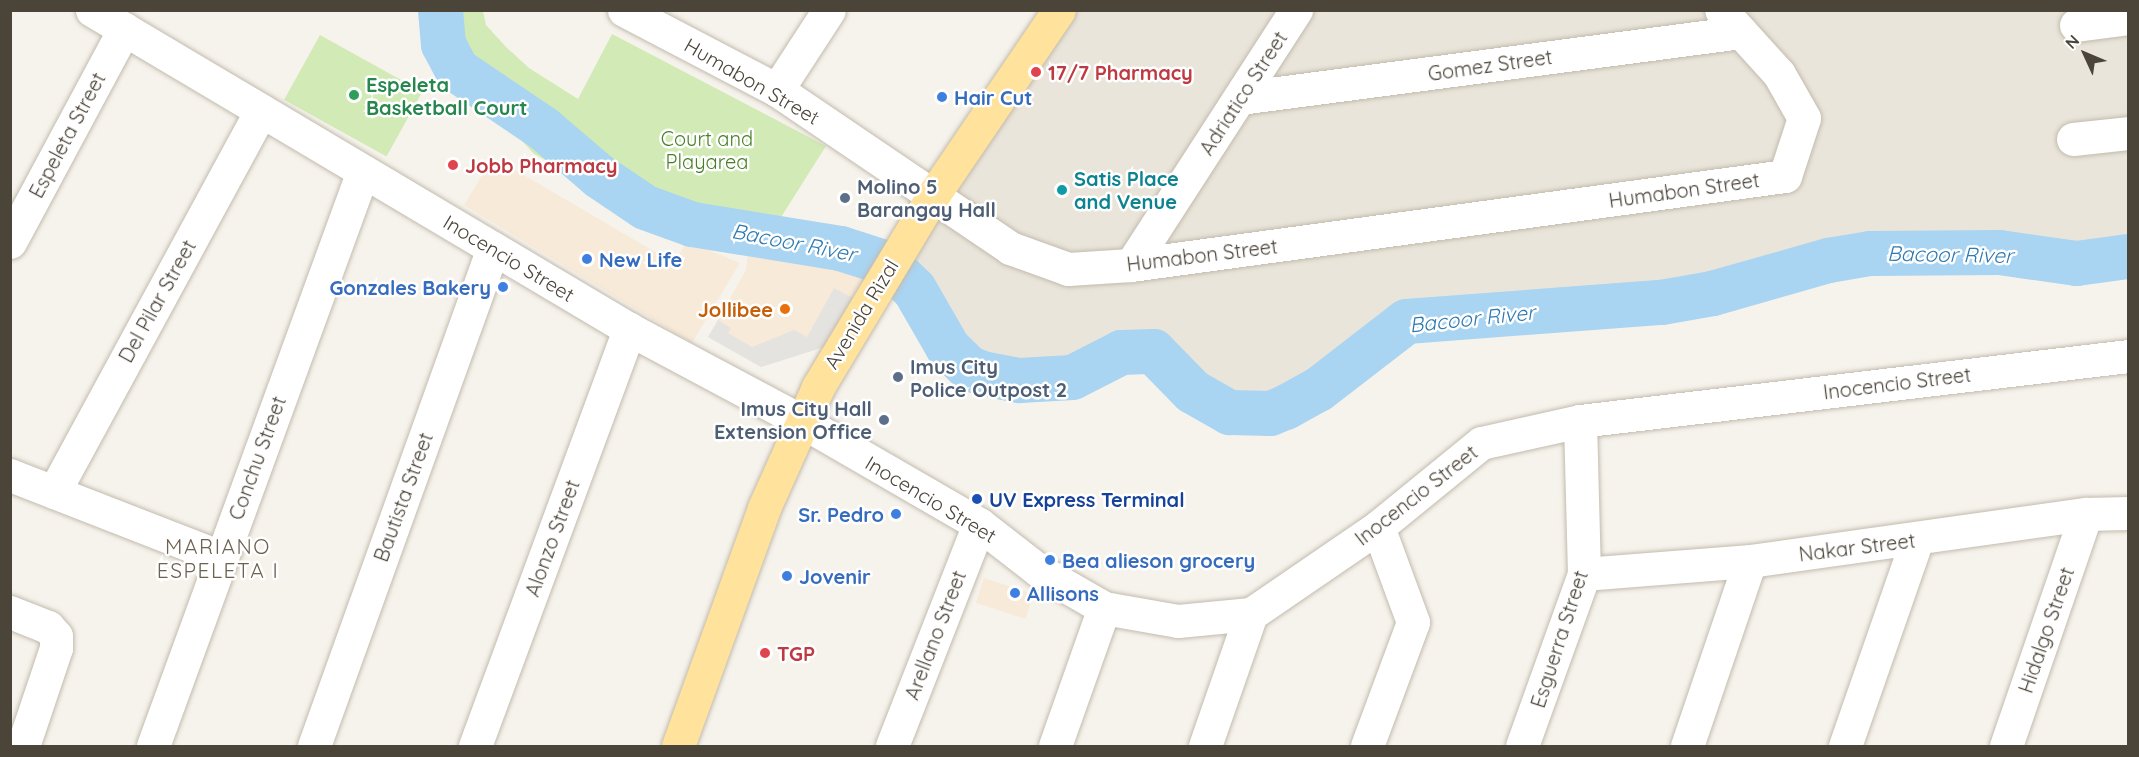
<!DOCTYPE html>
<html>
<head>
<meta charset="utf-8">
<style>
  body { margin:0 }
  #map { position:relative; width:2139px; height:757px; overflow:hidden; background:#f6f3ec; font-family:Quicksand,sans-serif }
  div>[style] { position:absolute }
  .residential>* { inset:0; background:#eae5da }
  .commercial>* { inset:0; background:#f7ead8; transform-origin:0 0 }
  .green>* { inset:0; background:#d2eab5; transform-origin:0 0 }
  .parking>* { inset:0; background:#e5e3e0 }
  .river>* { height:45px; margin:-22.5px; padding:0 22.5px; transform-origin:22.5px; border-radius:22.5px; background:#a9d4f2 }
  .roads { filter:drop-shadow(0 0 2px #c2bbae) drop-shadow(0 0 2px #c2bbae) }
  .minor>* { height:33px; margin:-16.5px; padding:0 16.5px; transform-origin:16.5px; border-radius:16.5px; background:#fff }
  .major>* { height:33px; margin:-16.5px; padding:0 16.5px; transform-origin:16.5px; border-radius:16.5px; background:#ffe39c }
  .dots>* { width:16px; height:16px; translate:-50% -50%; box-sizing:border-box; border:3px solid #fff; border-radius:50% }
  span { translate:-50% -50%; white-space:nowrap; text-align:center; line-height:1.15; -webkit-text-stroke:5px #fff; paint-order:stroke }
  .street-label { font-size:20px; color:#4b4439 }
  .health-label { font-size:20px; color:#be3a42; font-weight:700 }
  .left { translate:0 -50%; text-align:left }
  .leisure-label { font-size:20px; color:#27864d; font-weight:700 }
  .shop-label { font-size:20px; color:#366cbe; font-weight:700 }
  .right { translate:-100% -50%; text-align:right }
  .park-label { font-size:20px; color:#4a7f2a }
  .culture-label { font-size:20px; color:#0d838f; font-weight:700 }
  .service-label { font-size:20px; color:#4e5e75; font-weight:700 }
  .food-label { font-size:20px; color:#c56008; font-weight:700 }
  .transit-label { font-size:20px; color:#164399; font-weight:700 }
  .water-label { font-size:21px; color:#2e7ab2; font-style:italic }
  .neighbourhood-label { font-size:21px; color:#6e6250; letter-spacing:1.5px }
  .frame { position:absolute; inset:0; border:12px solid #4b4439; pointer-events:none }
  .north { position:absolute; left:2055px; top:24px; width:60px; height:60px; -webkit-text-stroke:4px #fff; paint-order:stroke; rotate:314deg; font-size:16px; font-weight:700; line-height:24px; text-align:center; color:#4b4439 }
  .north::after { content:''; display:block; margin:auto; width:21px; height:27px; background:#4b4439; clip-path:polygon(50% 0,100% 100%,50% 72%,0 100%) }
</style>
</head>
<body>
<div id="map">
  <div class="residential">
    <i style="clip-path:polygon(1059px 11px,2128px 11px,2128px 256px,2076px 263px,1999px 252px,1871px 253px,1828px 260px,1712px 293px,1661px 302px,1406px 321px,1318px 389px,1270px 413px,1229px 412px,1208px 401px,1178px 379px,1153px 350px,1122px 352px,1072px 377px,999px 378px,969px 368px,948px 348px,898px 254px)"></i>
  </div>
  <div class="commercial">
    <i style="clip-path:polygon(493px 157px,674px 263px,687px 241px,740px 263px,692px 343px,464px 205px)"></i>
    <i style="clip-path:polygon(749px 243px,872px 266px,824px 347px,761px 367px,708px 337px,746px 270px)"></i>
    <i style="left:984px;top:578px;width:52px;height:26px;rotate:18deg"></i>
  </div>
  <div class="green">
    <i style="clip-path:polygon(433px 11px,483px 11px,486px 25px,506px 47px,529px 68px,578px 99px,612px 34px,826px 146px,778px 222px,717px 211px,847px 236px,881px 248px,872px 266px,658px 229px,624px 211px,593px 185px,534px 154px,514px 132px,439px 85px,433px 67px)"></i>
    <i style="left:320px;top:35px;width:117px;height:74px;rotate:29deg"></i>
  </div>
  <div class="parking">
    <i style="clip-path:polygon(834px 288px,853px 298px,824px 347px,761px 367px,708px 337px,718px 320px,731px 328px,728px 333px,752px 347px,794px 330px,807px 337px)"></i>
  </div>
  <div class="river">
    <i style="left:440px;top:10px;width:34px;rotate:85deg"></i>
    <i style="left:443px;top:44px;width:30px;rotate:62deg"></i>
    <i style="left:457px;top:70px;width:104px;rotate:34deg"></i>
    <i style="left:543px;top:128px;width:74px;rotate:40.6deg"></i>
    <i style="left:599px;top:176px;width:55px;rotate:34deg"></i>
    <i style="left:645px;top:207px;width:50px;rotate:19.9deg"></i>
    <i style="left:692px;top:224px;width:150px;rotate:9.2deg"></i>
    <i style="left:840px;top:248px;width:49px;rotate:17.7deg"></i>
    <i style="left:887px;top:263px;width:37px;rotate:44deg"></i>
    <i style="left:914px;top:289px;width:68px;rotate:60deg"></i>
    <i style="left:948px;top:348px;width:29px;rotate:44deg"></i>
    <i style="left:969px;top:368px;width:14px;rotate:21deg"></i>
    <i style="left:982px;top:373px;width:38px;rotate:11deg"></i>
    <i style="left:1019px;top:380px;width:53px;rotate:-3.2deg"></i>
    <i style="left:1072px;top:377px;width:55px;rotate:-27deg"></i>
    <i style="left:1121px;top:352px;width:32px;rotate:-2deg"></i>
    <i style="left:1153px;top:351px;width:56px;rotate:45.7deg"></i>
    <i style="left:1192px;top:391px;width:43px;rotate:29.6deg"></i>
    <i style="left:1229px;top:412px;width:41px;rotate:1.4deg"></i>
    <i style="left:1270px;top:413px;width:16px;rotate:-22deg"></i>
    <i style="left:1285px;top:407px;width:38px;rotate:-29deg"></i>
    <i style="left:1318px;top:389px;width:111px;rotate:-37.7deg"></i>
    <i style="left:1406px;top:321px;width:256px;rotate:-4.3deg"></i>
    <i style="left:1661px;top:302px;width:52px;rotate:-10deg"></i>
    <i style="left:1712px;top:293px;width:121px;rotate:-15.9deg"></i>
    <i style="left:1828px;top:260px;width:43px;rotate:-9.5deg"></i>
    <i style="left:1870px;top:253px;width:129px;rotate:-0.4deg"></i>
    <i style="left:1999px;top:252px;width:78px;rotate:8.1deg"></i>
    <i style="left:2076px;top:263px;width:52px;rotate:-7.7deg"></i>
  </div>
  <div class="roads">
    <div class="minor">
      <i style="left:92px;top:10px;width:625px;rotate:30.71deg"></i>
      <i style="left:629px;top:329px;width:195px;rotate:28.1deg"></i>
      <i style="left:801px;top:421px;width:206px;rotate:30.1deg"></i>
      <i style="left:979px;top:524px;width:75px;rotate:37.9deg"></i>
      <i style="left:1038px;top:570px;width:76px;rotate:29.9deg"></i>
      <i style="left:1104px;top:608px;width:75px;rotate:10deg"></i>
      <i style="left:1178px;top:621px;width:73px;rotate:-5.5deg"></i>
      <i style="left:1251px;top:614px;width:154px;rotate:-34.4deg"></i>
      <i style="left:1378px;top:527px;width:133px;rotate:-39.2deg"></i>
      <i style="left:1481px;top:443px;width:101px;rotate:-12.5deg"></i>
      <i style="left:1580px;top:421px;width:552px;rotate:-6.76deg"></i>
      <i style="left:624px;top:10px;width:173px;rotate:27.6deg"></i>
      <i style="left:777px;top:90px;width:282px;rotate:34.1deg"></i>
      <i style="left:1010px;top:248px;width:62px;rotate:19.9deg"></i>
      <i style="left:1068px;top:269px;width:63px;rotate:-3.6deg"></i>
      <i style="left:1131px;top:265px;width:660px;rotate:-7.75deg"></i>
      <i style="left:1785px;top:176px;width:61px;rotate:-71.9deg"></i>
      <i style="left:1804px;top:118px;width:51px;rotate:-119.6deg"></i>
      <i style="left:1779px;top:74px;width:86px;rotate:-132.2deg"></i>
      <i style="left:2076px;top:25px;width:52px;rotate:-7.7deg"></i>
      <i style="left:777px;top:90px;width:95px;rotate:-57deg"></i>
      <i style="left:1240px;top:98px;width:505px;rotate:-7.5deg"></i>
      <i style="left:2073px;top:139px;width:55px;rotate:-6.2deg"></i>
      <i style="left:10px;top:242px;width:242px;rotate:-61.8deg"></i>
      <i style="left:1131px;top:265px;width:304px;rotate:-57.1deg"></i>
      <i style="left:10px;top:475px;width:225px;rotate:21.3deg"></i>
      <i style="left:54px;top:492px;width:434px;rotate:-61.5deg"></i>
      <i style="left:1584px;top:574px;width:167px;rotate:-4.5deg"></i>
      <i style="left:1750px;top:561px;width:339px;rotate:-8deg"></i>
      <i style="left:2086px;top:514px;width:42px;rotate:-1.4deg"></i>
      <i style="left:10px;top:612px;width:41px;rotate:21.5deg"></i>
      <i style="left:48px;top:627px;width:12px;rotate:48deg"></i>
      <i style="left:56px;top:636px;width:12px;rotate:90deg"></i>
      <i style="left:56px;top:648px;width:103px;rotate:108.6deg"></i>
      <i style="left:153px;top:746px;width:612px;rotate:-69.94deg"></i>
      <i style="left:314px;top:746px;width:529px;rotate:-70.23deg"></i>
      <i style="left:475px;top:746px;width:445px;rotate:-69.7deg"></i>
      <i style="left:892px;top:746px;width:238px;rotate:-68.6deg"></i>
      <i style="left:1055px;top:746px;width:146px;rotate:-70.5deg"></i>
      <i style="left:1205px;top:746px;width:140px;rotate:-70.8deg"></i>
      <i style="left:1367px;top:746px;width:132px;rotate:-69.6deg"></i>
      <i style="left:1413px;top:622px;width:101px;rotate:-110.2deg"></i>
      <i style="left:1522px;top:746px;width:183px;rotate:-70.2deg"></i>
      <i style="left:1584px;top:574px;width:153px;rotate:-91.5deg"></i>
      <i style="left:1687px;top:746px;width:195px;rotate:-71.2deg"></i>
      <i style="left:1845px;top:746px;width:219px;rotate:-70.8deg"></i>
      <i style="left:2006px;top:746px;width:245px;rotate:-71deg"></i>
    </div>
    <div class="major">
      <i style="left:678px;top:746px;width:253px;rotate:-70.1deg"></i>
      <i style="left:764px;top:508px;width:133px;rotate:-65.9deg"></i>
      <i style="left:818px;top:387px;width:225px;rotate:-59deg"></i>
      <i style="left:934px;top:194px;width:222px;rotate:-55.8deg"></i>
    </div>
  </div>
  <div class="dots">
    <i style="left:1036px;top:72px;background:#e0444e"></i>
    <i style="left:354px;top:95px;background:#2e9e5b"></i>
    <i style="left:942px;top:97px;background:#3f7fe0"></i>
    <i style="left:453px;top:165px;background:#e0444e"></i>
    <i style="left:1062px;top:190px;background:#0f9aa8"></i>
    <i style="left:845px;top:198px;background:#5c6f8a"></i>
    <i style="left:587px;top:259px;background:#3f7fe0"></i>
    <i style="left:503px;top:287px;background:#3f7fe0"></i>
    <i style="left:785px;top:309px;background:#e8710a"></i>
    <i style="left:898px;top:377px;background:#5c6f8a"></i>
    <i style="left:884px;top:420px;background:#5c6f8a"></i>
    <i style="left:977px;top:499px;background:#1a4fb4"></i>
    <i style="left:896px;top:514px;background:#3f7fe0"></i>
    <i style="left:1050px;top:560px;background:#3f7fe0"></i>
    <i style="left:787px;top:576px;background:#3f7fe0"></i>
    <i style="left:1015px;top:593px;background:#3f7fe0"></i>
    <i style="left:765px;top:653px;background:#e0444e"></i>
  </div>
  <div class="street-label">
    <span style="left:1490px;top:65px;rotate:-8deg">Gomez Street</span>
    <span style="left:752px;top:81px;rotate:30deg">Humabon Street</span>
    <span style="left:1243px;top:93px;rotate:-57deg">Adriatico Street</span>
    <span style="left:67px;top:135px;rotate:-62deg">Espeleta Street</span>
    <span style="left:1684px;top:190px;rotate:-8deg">Humabon Street</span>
    <span style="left:1202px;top:255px;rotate:-7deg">Humabon Street</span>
    <span style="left:509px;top:258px;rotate:31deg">Inocencio Street</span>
    <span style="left:157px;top:301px;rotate:-61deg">Del Pilar Street</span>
    <span style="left:861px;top:314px;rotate:-59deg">Avenida Rizal</span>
    <span style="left:1897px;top:383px;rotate:-7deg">Inocencio Street</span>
    <span style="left:257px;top:458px;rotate:-70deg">Conchu Street</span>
    <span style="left:1416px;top:495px;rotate:-38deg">Inocencio Street</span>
    <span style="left:403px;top:497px;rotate:-70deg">Bautista Street</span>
    <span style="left:931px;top:499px;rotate:31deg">Inocencio Street</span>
    <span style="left:552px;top:538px;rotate:-70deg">Alonzo Street</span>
    <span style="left:1857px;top:547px;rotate:-7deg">Nakar Street</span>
    <span style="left:2046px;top:630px;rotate:-71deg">Hidalgo Street</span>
    <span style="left:935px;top:635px;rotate:-69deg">Arellano Street</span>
    <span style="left:1559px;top:639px;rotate:-72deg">Esguerra Street</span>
  </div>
  <div class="health-label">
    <span class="left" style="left:1048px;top:72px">17/7 Pharmacy</span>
    <span class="left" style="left:465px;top:165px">Jobb Pharmacy</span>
    <span class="left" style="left:777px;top:653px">TGP</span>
  </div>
  <div class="leisure-label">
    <span class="left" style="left:366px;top:96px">Espeleta<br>Basketball Court</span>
  </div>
  <div class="shop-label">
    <span class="left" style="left:954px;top:97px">Hair Cut</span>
    <span class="left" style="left:599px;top:259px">New Life</span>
    <span class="right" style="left:491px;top:287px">Gonzales Bakery</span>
    <span class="right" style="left:884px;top:514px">Sr. Pedro</span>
    <span class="left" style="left:1062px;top:560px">Bea alieson grocery</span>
    <span class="left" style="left:799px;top:576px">Jovenir</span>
    <span class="left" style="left:1027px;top:593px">Allisons</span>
  </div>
  <div class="park-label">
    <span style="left:707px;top:150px">Court and<br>Playarea</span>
  </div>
  <div class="culture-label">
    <span class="left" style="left:1074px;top:190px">Satis Place<br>and Venue</span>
  </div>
  <div class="service-label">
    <span class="left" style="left:857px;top:198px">Molino 5<br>Barangay Hall</span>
    <span class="left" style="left:910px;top:378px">Imus City<br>Police Outpost 2</span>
    <span class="right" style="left:872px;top:420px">Imus City Hall<br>Extension Office</span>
  </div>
  <div class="food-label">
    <span class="right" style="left:773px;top:309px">Jollibee</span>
  </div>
  <div class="transit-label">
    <span class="left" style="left:989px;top:499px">UV Express Terminal</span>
  </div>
  <div class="water-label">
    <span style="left:794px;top:242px;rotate:11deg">Bacoor River</span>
    <span style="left:1950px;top:254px;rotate:1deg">Bacoor River</span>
    <span style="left:1472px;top:318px;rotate:-6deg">Bacoor River</span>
  </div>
  <div class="neighbourhood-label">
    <span style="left:218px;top:558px">MARIANO<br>ESPELETA I</span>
  </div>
  <div class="frame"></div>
  <div class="north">N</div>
</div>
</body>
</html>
